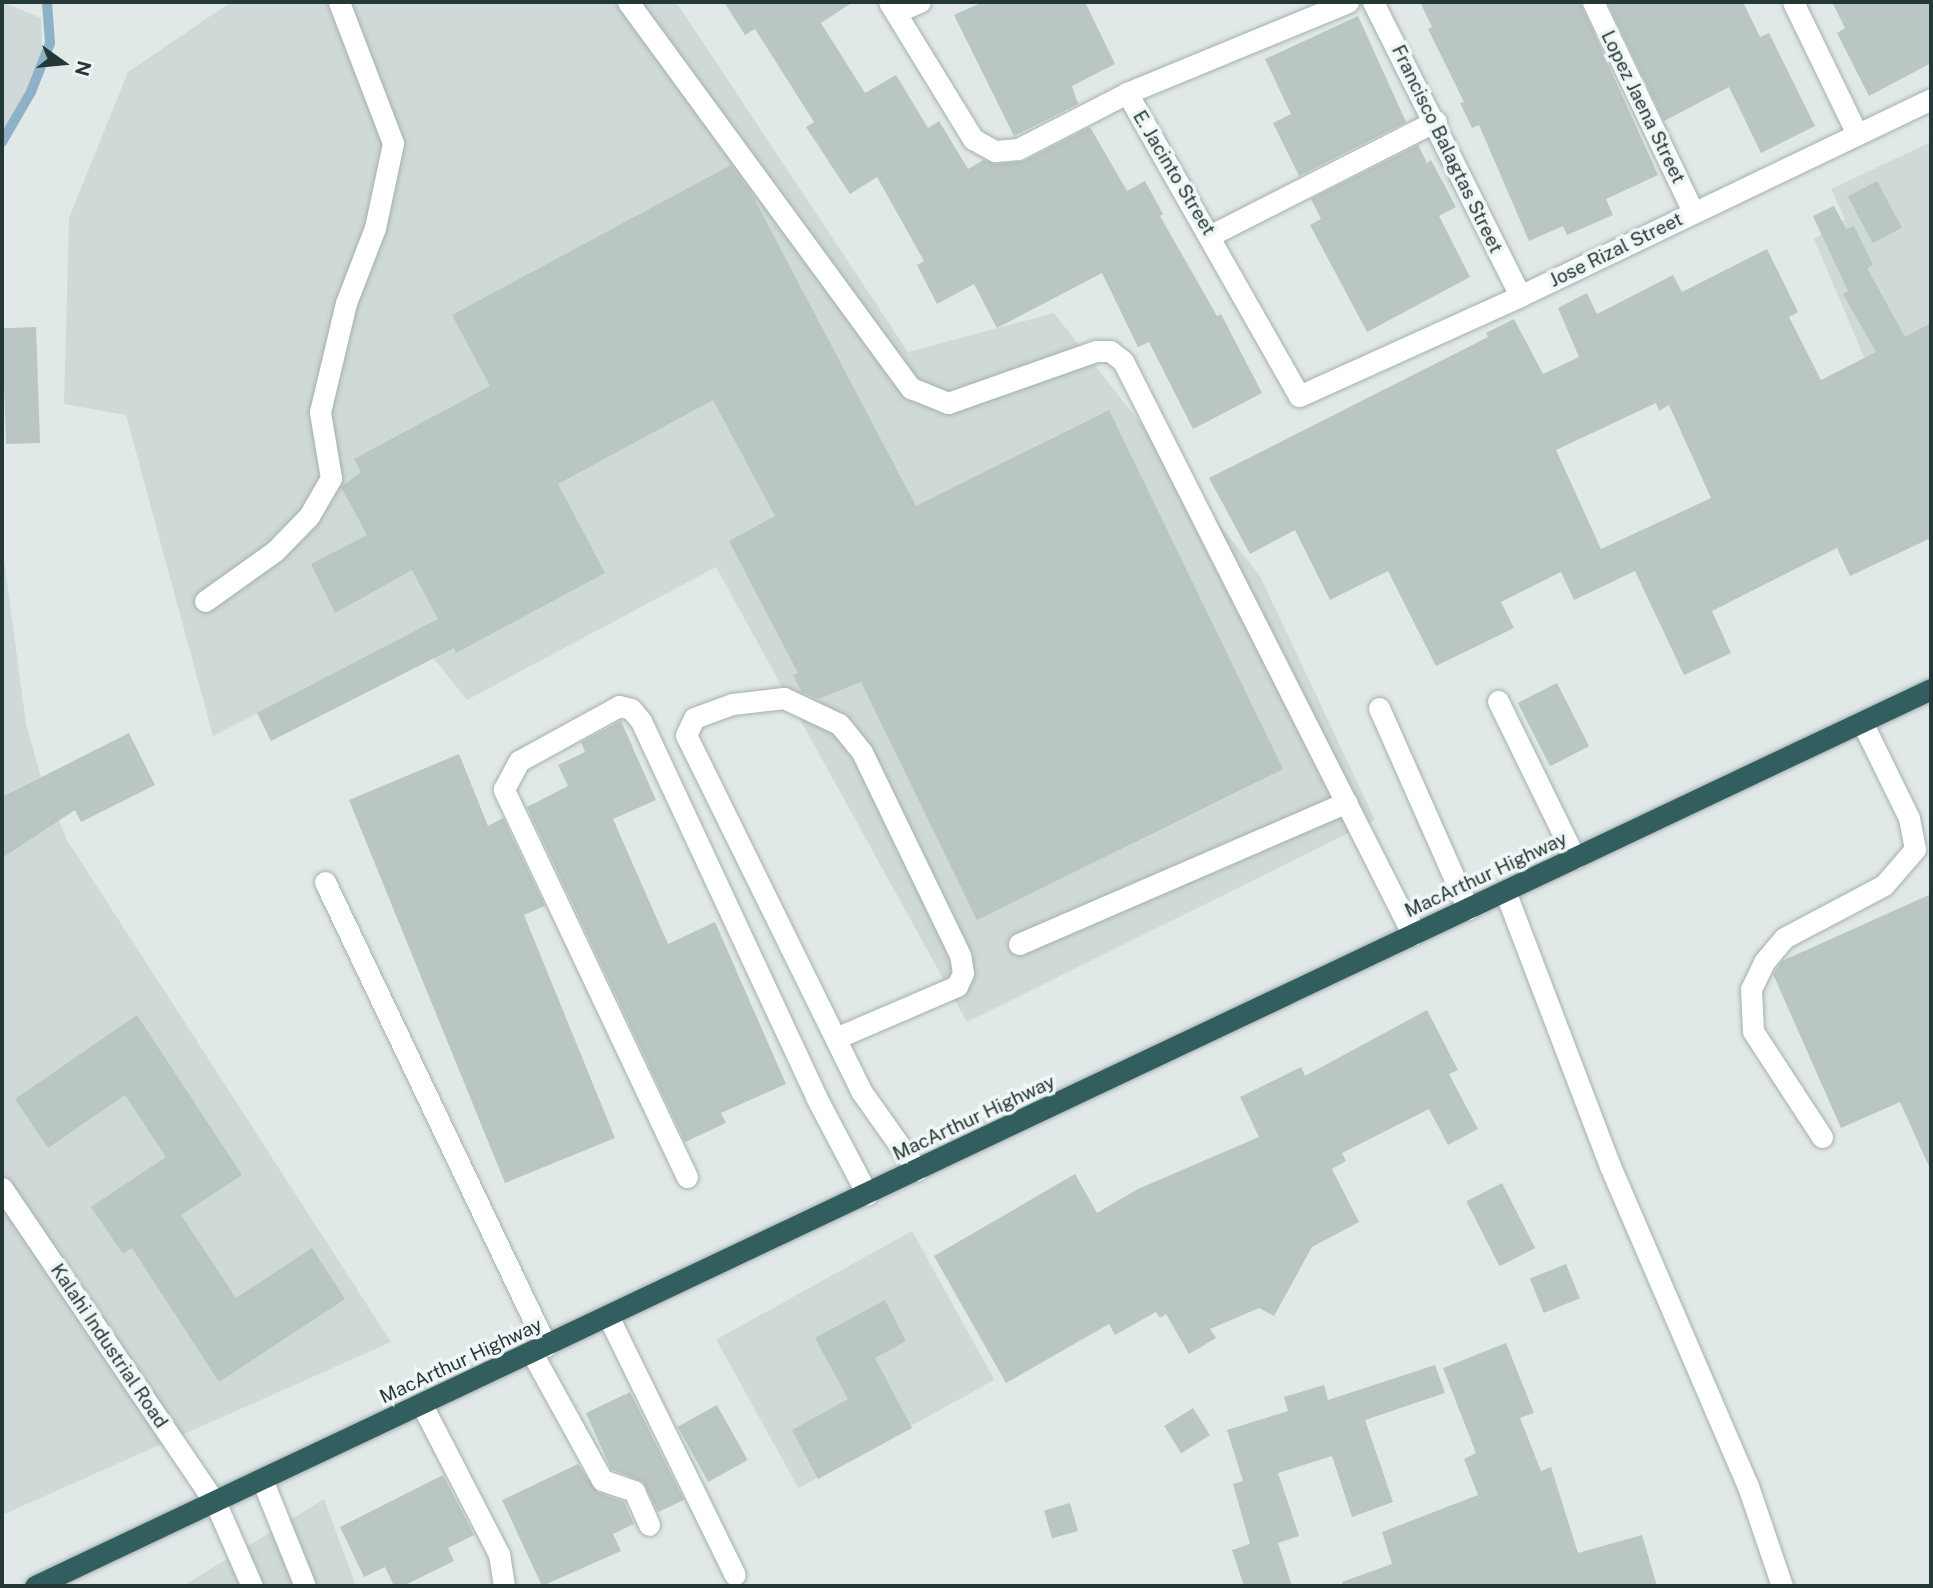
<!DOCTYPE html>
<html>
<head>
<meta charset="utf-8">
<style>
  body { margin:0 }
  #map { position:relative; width:1933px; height:1588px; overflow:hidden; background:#e1e9e8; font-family:"Public Sans",sans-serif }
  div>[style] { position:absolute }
  .built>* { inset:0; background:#cfd9d7; transform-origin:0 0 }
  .stream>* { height:10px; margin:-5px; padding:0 5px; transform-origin:5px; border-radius:5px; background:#8fb1c8 }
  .building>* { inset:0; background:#b9c6c4; transform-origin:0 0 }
  .roads { filter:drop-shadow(0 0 2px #a4b0af) drop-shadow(0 0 2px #a4b0af) }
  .minor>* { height:21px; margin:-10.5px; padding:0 10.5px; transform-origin:10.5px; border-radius:10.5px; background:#fff }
  .highway>* { height:21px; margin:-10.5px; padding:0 10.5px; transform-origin:10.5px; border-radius:10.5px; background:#335e60 }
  span { translate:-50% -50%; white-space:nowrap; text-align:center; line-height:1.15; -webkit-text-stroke:7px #f0f6f5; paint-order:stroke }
  .street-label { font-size:19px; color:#233837 }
  .frame { position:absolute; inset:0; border:4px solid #233837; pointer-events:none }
  .north { position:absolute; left:28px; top:28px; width:70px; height:70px; -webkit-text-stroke:5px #f0f6f5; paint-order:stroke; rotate:105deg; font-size:19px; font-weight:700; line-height:28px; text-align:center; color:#233837 }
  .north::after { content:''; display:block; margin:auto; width:24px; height:32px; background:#233837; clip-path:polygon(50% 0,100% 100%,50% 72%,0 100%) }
</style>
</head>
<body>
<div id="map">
  <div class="built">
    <i style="clip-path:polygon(2px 2px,41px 18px,43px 73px,2px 143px)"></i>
    <i style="clip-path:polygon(231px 2px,676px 2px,908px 352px,1054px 313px,1260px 576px,1375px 820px,967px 1022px,716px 567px,467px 700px,414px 634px,213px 736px,126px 415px,64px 404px,69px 218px,128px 72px)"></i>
    <i style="clip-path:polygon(1931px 142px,1931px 515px,1814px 239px,1845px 219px,1831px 189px)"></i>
    <i style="clip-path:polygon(2px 545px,26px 724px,41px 777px,67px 840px,391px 1342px,2px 1515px)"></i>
    <i style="left:912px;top:1231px;width:170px;height:224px;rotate:61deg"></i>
    <i style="clip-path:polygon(324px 1499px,356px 1586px,183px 1586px)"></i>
  </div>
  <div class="stream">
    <i style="left:2px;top:142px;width:58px;rotate:-59.9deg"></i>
    <i style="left:31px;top:92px;width:53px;rotate:-68.8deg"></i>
    <i style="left:50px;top:43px;width:41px;rotate:-94.2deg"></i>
  </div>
  <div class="building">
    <i style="clip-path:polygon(724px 2px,853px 2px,821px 23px,865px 93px,896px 75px,928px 128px,939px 121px,968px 169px,984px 160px,996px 164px,1024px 161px,1090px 127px,1127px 191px,1145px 181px,1163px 214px,1160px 216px,1217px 316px,1221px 314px,1262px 393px,1193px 429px,1149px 342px,1138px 347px,1102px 273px,997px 328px,974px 284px,937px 304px,917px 265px,924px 261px,877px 177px,850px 194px,806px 127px,814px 122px,755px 29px,745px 35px)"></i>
    <i style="clip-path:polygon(983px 2px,1085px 2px,1115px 64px,1072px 86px,1078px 104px,1014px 136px,954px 15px)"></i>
    <i style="clip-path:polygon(1420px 2px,1580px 2px,1658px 175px,1606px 199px,1613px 215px,1567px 235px,1563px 226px,1529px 241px,1479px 125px,1472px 128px,1460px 103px,1464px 102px,1428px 29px,1432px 27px)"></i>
    <i style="clip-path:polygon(1607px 2px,1743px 2px,1760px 37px,1769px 33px,1815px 126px,1761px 153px,1729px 87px,1664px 121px)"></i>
    <i style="clip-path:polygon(1832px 2px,1931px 2px,1931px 63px,1869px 96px,1837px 33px,1845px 28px)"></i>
    <i style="clip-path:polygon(1358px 16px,1406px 122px,1299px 176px,1273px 123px,1291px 114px,1265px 59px)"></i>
    <i style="clip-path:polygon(1418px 145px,1427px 163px,1431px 160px,1456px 207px,1439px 216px,1470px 277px,1367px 332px,1310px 225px,1321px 219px,1311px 199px)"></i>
    <i style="clip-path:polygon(731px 165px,750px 191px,916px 506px,1109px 410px,1283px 769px,977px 920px,861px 682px,818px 699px,802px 692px,793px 675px,798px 673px,729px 541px,775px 516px,713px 400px,558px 484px,605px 573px,456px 653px,454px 648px,271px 741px,257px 713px,438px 619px,412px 570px,335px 613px,311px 564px,367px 535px,341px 487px,361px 472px,354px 459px,490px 386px,452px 315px)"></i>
    <i style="left:1877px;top:181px;width:53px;height:33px;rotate:62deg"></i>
    <i style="clip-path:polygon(evenodd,1834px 206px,1846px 229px,1854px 226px,1873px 265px,1867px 268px,1905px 337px,1931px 323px,1931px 538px,1850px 576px,1837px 548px,1712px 611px,1731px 653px,1684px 675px,1635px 571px,1574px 600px,1561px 572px,1501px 602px,1514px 628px,1436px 666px,1388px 571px,1330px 600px,1295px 530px,1250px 554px,1209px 478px,1488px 337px,1486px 333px,1514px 319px,1543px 374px,1579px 357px,1558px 308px,1587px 293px,1597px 314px,1673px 275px,1682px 292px,1767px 249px,1798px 312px,1789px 317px,1821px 380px,1876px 352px,1843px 294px,1848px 291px,1813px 216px,1834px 206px,1656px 403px,1659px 411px,1669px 405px,1711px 498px,1601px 549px,1556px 450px,1656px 403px)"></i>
    <i style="left:36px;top:327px;width:116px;height:34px;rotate:88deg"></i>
    <i style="left:1557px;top:683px;width:71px;height:44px;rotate:63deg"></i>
    <i style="clip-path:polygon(621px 721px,656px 800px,613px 819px,668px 944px,715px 922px,786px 1084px,721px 1113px,726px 1123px,685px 1142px,527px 807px,568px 786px,558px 765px,585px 752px,581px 742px)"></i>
    <i style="clip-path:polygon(129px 733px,155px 785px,81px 822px,75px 810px,2px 858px,2px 797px)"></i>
    <i style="clip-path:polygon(459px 754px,488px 826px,503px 818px,545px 906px,524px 915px,615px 1138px,505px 1183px,349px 800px)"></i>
    <i style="clip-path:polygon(1931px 894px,1931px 1171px,1900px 1102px,1841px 1128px,1773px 974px,1782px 961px)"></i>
    <i style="clip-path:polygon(1427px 1010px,1458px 1070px,1449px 1074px,1478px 1129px,1448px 1145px,1429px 1109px,1342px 1153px,1346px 1161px,1332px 1169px,1359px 1222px,1312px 1247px,1274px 1316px,1259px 1308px,1210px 1329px,1216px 1338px,1189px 1354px,1166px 1314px,1160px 1318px,1156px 1312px,1115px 1335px,1109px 1324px,1006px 1383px,934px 1256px,1075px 1174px,1097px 1213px,1138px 1189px,1259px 1137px,1240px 1097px,1301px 1067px,1305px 1076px)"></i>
    <i style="clip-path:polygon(137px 1015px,242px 1175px,181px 1215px,236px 1298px,312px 1248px,345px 1299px,219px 1382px,132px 1248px,123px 1254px,91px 1207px,166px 1157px,125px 1095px,48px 1148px,15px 1099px)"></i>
    <i style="left:1502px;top:1183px;width:73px;height:40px;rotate:63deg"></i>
    <i style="left:1566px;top:1264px;width:37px;height:39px;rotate:68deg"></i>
    <i style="clip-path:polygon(885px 1300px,906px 1341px,875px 1358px,912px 1428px,818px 1479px,792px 1430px,848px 1399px,815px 1338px)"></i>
    <i style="clip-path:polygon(1506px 1343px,1534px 1413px,1520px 1418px,1541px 1471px,1551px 1467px,1578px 1553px,1642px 1535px,1657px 1586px,1343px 1586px,1342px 1582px,1392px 1564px,1382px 1532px,1478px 1495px,1464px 1459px,1476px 1453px,1443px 1368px)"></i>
    <i style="clip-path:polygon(1435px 1365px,1445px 1393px,1365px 1420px,1393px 1502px,1352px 1517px,1332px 1456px,1278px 1473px,1299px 1536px,1278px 1543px,1292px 1586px,1244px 1586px,1232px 1550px,1250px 1544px,1233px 1484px,1243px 1481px,1227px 1430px,1288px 1411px,1284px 1397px,1324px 1385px,1328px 1400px)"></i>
    <i style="clip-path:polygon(630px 1392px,684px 1500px,658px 1512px,643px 1482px,611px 1469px,586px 1413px)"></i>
    <i style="left:717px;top:1405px;width:63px;height:45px;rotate:61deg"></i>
    <i style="left:1193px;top:1408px;width:32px;height:34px;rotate:58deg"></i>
    <i style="clip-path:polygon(578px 1464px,597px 1492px,624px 1502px,634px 1524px,613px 1534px,621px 1551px,542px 1586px,502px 1500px)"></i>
    <i style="clip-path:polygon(443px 1475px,474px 1535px,448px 1548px,454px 1561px,403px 1586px,394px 1586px,385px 1567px,364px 1577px,340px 1527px)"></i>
    <i style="left:1070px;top:1503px;width:29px;height:27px;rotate:74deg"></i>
  </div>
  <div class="roads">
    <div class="minor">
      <i style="left:628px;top:2px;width:479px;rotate:53.8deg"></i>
      <i style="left:911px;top:388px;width:40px;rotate:22deg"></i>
      <i style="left:948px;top:403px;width:157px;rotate:-19.4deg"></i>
      <i style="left:1096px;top:351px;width:14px"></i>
      <i style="left:1110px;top:351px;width:16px;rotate:38deg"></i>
      <i style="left:1123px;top:361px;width:643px;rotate:63.2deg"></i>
      <i style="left:889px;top:2px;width:161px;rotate:58.5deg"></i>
      <i style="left:973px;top:139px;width:25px;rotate:29deg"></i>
      <i style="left:995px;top:151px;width:23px;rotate:-5deg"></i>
      <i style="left:1018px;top:149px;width:123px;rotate:-27.2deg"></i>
      <i style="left:1127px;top:93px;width:348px;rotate:60.4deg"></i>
      <i style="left:1299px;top:396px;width:243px;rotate:-24.3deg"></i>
      <i style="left:1520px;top:296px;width:456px;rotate:-25.6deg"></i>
      <i style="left:1373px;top:2px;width:329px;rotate:63.4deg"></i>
      <i style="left:1593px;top:2px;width:233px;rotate:64.5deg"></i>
      <i style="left:1793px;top:2px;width:147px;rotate:64.1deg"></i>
      <i style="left:896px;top:12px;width:26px;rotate:-23deg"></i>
      <i style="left:1127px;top:93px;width:239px;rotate:-22.4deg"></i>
      <i style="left:1211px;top:235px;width:252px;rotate:-26.9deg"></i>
      <i style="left:205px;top:601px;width:86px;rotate:-35.5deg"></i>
      <i style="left:275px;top:551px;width:49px;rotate:-45.8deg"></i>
      <i style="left:309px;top:516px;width:44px;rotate:-59.9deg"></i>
      <i style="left:331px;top:478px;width:67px;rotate:-99.5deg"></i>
      <i style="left:320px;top:412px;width:112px;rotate:-76.6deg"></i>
      <i style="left:346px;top:303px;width:80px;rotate:-68.9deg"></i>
      <i style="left:375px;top:228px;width:87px;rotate:-78deg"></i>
      <i style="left:393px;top:143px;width:151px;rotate:-111deg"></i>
      <i style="left:1498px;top:701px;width:175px;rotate:63.9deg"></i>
      <i style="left:1379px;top:708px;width:220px;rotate:66.1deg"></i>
      <i style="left:325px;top:882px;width:514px;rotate:64.53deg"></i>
      <i style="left:1505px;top:891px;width:294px;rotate:69.1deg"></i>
      <i style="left:1610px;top:1166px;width:348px;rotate:66.7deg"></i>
      <i style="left:1748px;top:1486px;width:106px;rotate:71.2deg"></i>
      <i style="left:1019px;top:944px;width:357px;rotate:-23.4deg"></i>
      <i style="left:836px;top:1038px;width:132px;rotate:-23.3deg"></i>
      <i style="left:957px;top:986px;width:14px;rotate:-65deg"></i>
      <i style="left:963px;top:973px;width:18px;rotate:-99deg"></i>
      <i style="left:960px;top:955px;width:225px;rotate:-115.8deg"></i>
      <i style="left:862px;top:752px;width:36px;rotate:-129deg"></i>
      <i style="left:839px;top:724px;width:61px;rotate:-154.7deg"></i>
      <i style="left:784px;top:698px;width:52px;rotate:173.4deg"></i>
      <i style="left:732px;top:704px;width:40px;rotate:159.8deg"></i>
      <i style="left:694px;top:718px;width:19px;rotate:115deg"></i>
      <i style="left:686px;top:735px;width:397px;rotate:63.8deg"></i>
      <i style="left:861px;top:1091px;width:97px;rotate:54.7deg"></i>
      <i style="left:1822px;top:1137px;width:126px;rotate:-123.1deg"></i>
      <i style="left:1753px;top:1031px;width:42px;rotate:-92.7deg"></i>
      <i style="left:1751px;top:989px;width:30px;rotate:-64deg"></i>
      <i style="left:1764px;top:962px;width:31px;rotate:-50deg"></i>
      <i style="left:1784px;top:938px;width:113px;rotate:-27.9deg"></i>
      <i style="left:1884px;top:885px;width:48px;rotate:-49.3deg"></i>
      <i style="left:1915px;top:849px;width:32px;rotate:-101deg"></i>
      <i style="left:1909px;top:818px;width:107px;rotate:-116.1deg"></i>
      <i style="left:687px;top:1177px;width:429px;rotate:-115.3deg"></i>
      <i style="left:504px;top:789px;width:32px;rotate:-62deg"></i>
      <i style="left:519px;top:761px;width:114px;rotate:-28.8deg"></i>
      <i style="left:619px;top:706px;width:12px;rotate:14deg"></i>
      <i style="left:631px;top:709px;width:16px;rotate:50deg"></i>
      <i style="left:641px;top:721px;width:415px;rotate:65deg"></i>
      <i style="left:816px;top:1097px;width:110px;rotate:62.3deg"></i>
      <i style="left:2px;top:1188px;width:382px;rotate:55.9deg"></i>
      <i style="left:216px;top:1504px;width:90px;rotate:66.3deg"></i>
      <i style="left:608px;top:1316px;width:288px;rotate:63.9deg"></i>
      <i style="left:532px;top:1353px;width:145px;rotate:61.1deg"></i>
      <i style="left:602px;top:1480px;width:34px;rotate:19deg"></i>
      <i style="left:634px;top:1491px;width:37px;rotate:66deg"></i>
      <i style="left:422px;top:1405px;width:168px;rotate:62.7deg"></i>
      <i style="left:499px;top:1554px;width:32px;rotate:81deg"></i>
      <i style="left:263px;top:1482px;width:112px;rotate:68deg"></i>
    </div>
    <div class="highway">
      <i style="left:35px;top:1586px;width:2097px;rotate:-25.32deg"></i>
    </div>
  </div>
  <div class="street-label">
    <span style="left:1643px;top:107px;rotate:64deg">Lopez Jaena Street</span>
    <span style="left:1447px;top:149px;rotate:64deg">Francisco Balagtas Street</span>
    <span style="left:1174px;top:173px;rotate:59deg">E. Jacinto Street</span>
    <span style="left:1616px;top:250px;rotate:-26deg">Jose Rizal Street</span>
    <span style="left:1486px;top:875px;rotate:-25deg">MacArthur Highway</span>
    <span style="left:974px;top:1118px;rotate:-25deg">MacArthur Highway</span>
    <span style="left:109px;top:1346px;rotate:56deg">Kalahi Industrial Road</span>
    <span style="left:461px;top:1361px;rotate:-25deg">MacArthur Highway</span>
  </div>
  <div class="frame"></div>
  <div class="north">N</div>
</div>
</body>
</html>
